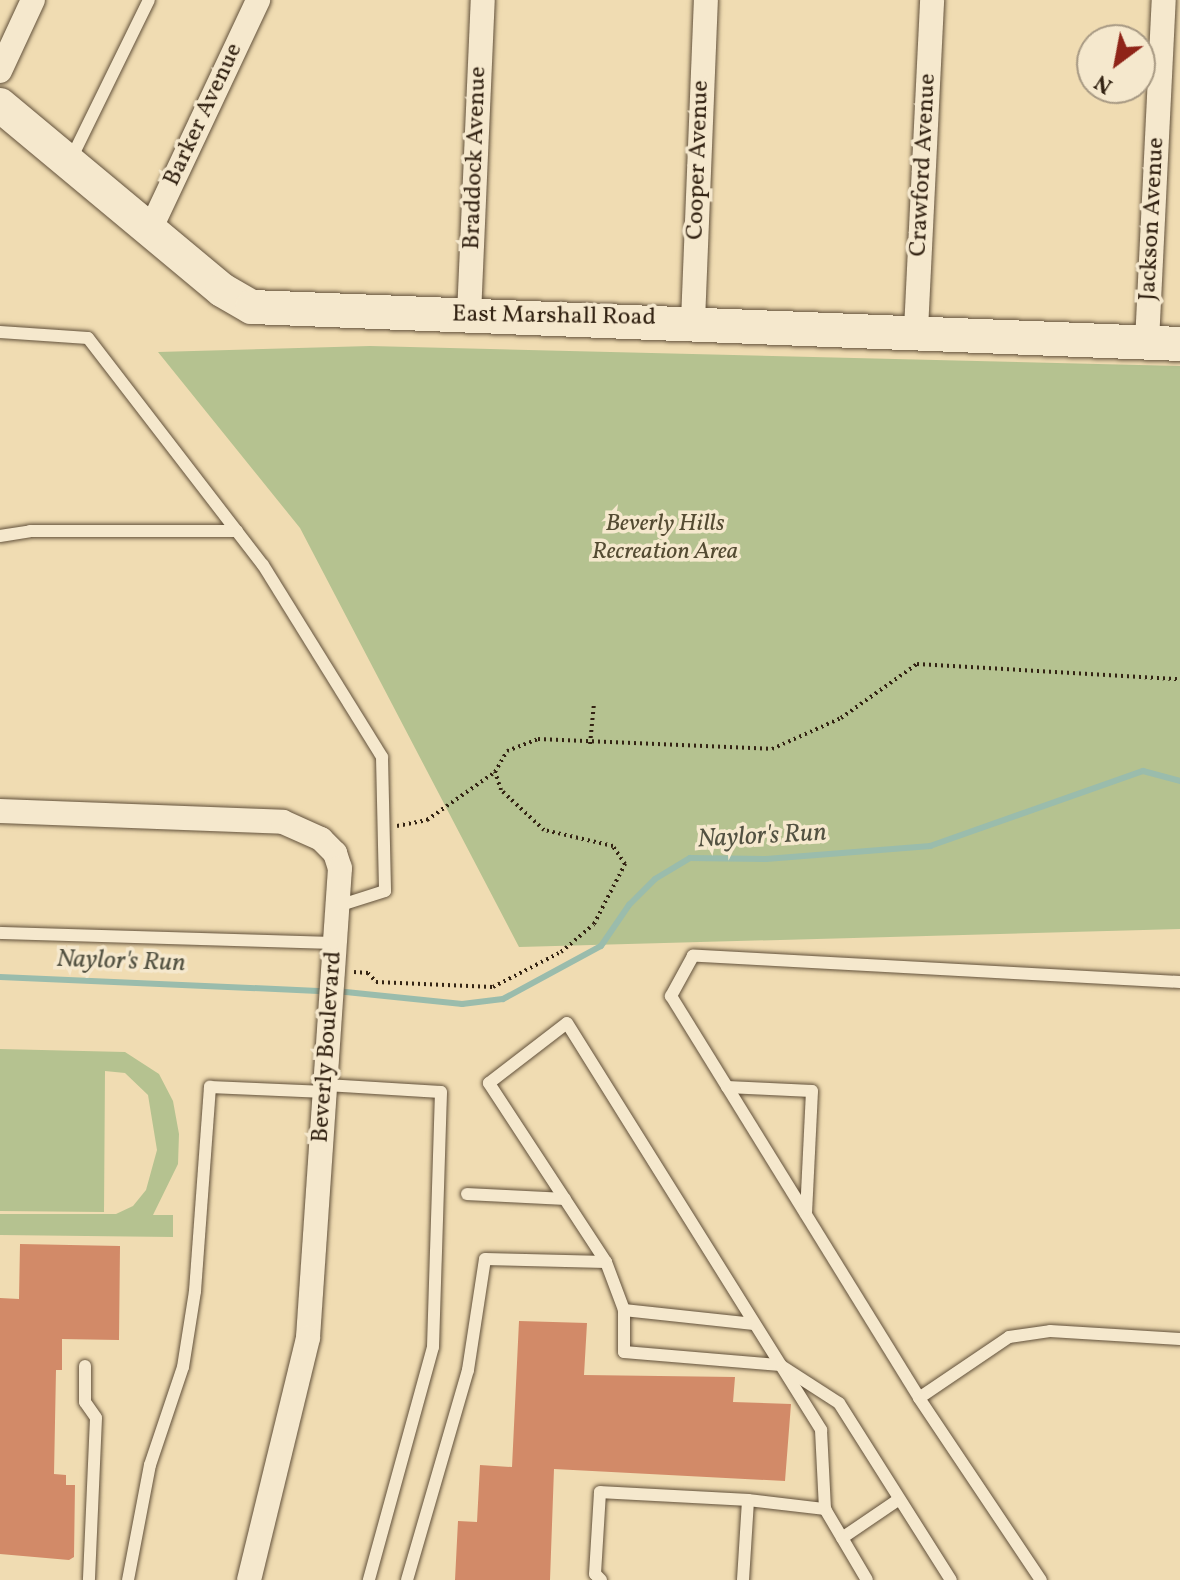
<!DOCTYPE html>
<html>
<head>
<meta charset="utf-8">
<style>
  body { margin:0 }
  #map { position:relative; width:1180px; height:1580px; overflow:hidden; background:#f0dcb2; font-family:Vollkorn,serif }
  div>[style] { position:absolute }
  .green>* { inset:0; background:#b5c290 }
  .stream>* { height:6px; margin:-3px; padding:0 3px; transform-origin:3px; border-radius:3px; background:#9abcac }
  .building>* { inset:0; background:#d28a68 }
  .path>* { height:4px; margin-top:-2px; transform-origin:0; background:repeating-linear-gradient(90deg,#332313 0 2px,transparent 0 6px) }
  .roads { filter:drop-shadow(0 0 2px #62513b) drop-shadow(0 0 2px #62513b) }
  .lane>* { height:12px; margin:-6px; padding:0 6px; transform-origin:6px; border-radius:6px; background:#f5e8cd }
  .street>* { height:24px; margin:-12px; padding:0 12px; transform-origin:12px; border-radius:12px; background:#f5e8cd }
  .secondary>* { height:34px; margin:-17px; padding:0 17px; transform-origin:17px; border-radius:17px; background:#f5e8cd }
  span { translate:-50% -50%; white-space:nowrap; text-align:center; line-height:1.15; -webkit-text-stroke:7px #f5e8cd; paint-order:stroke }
  .street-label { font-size:24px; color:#332313 }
  .park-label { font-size:24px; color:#544b32; font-style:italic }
  .water-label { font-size:26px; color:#525141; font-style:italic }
  .north { position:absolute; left:1076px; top:24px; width:80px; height:80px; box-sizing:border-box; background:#f5e8cd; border:2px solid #a79983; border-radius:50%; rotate:212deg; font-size:22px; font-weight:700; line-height:32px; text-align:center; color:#332313 }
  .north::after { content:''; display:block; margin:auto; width:28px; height:36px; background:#8f2418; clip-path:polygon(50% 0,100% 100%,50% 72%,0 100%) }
</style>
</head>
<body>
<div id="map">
  <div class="green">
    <i style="clip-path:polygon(370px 346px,1180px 366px,1180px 929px,519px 947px,300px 528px,158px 352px)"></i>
    <i style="clip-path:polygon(0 1049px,125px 1052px,159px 1074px,173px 1101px,179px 1134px,178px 1164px,153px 1215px,173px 1215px,173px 1237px,0 1235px,0 1214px,116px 1214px,133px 1206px,146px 1190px,157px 1150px,148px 1095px,125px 1073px,105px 1071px,104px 1212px,0 1211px)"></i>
  </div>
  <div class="stream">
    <i style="left:0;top:977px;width:324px;rotate:2.5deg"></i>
    <i style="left:336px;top:991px;width:127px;rotate:5.9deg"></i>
    <i style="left:462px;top:1004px;width:41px;rotate:-7deg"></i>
    <i style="left:503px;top:999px;width:111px;rotate:-28.4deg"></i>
    <i style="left:601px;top:946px;width:50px;rotate:-55.7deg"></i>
    <i style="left:629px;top:905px;width:37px;rotate:-45deg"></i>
    <i style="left:655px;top:879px;width:41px;rotate:-31deg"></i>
    <i style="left:690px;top:858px;width:76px;rotate:0.8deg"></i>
    <i style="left:766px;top:859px;width:165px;rotate:-4.5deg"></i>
    <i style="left:930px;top:846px;width:226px;rotate:-19.4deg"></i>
    <i style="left:1143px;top:771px;width:38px;rotate:15deg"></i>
  </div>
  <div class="building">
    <i style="clip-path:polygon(20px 1244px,120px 1246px,119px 1340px,62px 1339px,62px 1370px,56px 1370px,54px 1474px,66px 1475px,66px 1485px,75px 1485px,74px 1557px,69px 1560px,0 1554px,0 1298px,19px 1299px)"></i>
    <i style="clip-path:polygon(519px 1321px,587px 1323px,584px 1375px,735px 1377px,733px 1402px,791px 1404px,785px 1481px,554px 1469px,550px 1580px,455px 1580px,458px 1521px,477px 1522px,480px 1465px,512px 1467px)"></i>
  </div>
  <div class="path">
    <i style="left:590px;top:744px;width:41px;rotate:-84.4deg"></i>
    <i style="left:397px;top:826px;width:31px;rotate:-11deg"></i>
    <i style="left:427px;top:820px;width:83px;rotate:-35.2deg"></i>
    <i style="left:354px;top:972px;width:14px;rotate:4deg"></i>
    <i style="left:368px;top:973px;width:12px;rotate:48deg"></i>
    <i style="left:376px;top:982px;width:117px;rotate:2.4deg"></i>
    <i style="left:493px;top:987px;width:76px;rotate:-27.2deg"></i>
    <i style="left:561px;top:952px;width:43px;rotate:-40.3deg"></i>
    <i style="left:594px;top:924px;width:68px;rotate:-62.7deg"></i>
    <i style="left:625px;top:864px;width:22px;rotate:-124deg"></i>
    <i style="left:613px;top:846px;width:71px;rotate:-166.9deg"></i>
    <i style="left:544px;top:830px;width:59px;rotate:-137.1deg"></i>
    <i style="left:501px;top:790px;width:19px;rotate:-108deg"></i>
    <i style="left:495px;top:772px;width:24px;rotate:-60deg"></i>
    <i style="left:507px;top:751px;width:33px;rotate:-21deg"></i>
    <i style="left:538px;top:739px;width:234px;rotate:2.4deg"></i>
    <i style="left:772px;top:749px;width:76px;rotate:-24.2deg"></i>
    <i style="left:841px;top:718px;width:93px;rotate:-35.4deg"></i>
    <i style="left:917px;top:664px;width:263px;rotate:3.3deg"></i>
  </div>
  <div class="roads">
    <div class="lane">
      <i style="left:71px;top:159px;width:177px;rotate:-63.9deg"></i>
      <i style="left:0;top:332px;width:88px;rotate:3.9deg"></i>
      <i style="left:88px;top:338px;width:287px;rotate:52.4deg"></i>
      <i style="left:263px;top:565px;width:226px;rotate:58.2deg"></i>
      <i style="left:382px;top:757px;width:134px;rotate:88.7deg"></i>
      <i style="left:385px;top:891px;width:49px;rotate:162.3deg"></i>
      <i style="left:0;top:536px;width:30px;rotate:-9deg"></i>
      <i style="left:30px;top:531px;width:207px"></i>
      <i style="left:0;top:933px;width:336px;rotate:1.7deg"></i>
      <i style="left:1180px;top:982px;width:488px;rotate:-176.9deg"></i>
      <i style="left:693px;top:956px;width:46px;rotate:118.8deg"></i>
      <i style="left:671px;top:996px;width:472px;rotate:58.3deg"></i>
      <i style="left:919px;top:1398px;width:109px;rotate:-34.1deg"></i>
      <i style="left:1009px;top:1337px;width:41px;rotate:-8.3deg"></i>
      <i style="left:1050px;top:1331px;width:130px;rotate:3.5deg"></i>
      <i style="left:326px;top:1085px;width:115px;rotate:3.5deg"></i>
      <i style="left:441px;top:1092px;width:255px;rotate:91.8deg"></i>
      <i style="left:433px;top:1347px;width:242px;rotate:105.4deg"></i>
      <i style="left:727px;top:1087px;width:85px;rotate:2.7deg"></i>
      <i style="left:812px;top:1091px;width:123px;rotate:92.8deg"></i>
      <i style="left:467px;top:1194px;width:98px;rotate:2.9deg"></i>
      <i style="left:606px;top:1262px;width:51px;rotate:69.4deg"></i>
      <i style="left:754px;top:1324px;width:131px;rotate:-173.9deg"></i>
      <i style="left:624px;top:1310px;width:42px;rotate:90deg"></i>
      <i style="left:624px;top:1352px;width:157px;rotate:4.8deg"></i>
      <i style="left:780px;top:1365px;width:70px;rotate:32.8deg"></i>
      <i style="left:839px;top:1403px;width:209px;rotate:57.7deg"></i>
      <i style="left:85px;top:1366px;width:36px;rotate:90deg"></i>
      <i style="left:85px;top:1402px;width:19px;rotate:55deg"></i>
      <i style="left:96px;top:1418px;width:162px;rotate:92.5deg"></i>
      <i style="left:919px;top:1398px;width:219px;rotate:56.2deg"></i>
      <i style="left:842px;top:1538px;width:68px;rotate:-34.2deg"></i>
      <i style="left:128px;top:1580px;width:117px;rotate:-79.2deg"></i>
      <i style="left:150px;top:1465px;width:103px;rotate:-71.4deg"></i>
      <i style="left:183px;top:1367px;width:77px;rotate:-81deg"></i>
      <i style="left:195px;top:1291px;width:205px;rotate:-85.8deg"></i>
      <i style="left:210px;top:1087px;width:115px;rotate:2.5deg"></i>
      <i style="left:407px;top:1580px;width:219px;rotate:-73.8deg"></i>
      <i style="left:468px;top:1370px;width:112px;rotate:-81.3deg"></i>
      <i style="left:485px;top:1259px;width:121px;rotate:1.4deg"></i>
      <i style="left:606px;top:1262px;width:214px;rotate:-123.2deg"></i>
      <i style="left:489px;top:1083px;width:98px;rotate:-37.6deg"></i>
      <i style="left:567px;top:1023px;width:480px;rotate:58deg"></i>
      <i style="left:821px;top:1430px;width:79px;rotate:87.1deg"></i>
      <i style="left:825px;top:1509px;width:82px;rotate:59.4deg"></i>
      <i style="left:601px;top:1580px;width:8px;rotate:-135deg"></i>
      <i style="left:595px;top:1574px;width:82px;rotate:-86.5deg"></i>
      <i style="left:600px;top:1492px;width:148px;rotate:3.1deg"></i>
      <i style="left:743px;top:1580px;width:80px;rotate:-86.4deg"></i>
      <i style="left:748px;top:1500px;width:78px;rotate:6.7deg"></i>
    </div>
    <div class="street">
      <i style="left:0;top:71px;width:78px;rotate:-65.1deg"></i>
      <i style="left:150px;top:230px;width:254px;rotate:-64.8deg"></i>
      <i style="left:469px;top:315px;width:315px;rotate:-87.5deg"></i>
      <i style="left:693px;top:321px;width:321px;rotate:-87.7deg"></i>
      <i style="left:916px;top:330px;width:330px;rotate:-87.2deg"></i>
      <i style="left:1147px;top:342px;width:342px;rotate:-87.2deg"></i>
      <i style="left:0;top:811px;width:283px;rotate:2.2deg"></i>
      <i style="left:283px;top:822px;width:42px;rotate:24.1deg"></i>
      <i style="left:321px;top:839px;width:20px;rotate:45deg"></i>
      <i style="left:335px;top:853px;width:16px;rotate:72deg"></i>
      <i style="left:340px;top:868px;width:471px;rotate:93.9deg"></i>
      <i style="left:308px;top:1338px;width:249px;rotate:103.7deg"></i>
    </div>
    <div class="secondary">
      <i style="left:0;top:105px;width:289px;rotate:39.8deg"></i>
      <i style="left:222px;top:290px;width:34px;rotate:30deg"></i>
      <i style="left:252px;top:307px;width:929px;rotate:2.28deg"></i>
    </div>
  </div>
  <div class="street-label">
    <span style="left:204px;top:115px;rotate:-65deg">Barker Avenue</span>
    <span style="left:476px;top:158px;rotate:-88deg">Braddock Avenue</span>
    <span style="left:699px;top:160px;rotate:-88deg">Cooper Avenue</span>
    <span style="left:924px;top:165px;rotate:-87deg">Crawford Avenue</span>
    <span style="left:1153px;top:219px;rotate:-87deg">Jackson Avenue</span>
    <span style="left:554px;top:317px;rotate:1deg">East Marshall Road</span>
    <span style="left:328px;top:1047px;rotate:-86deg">Beverly Boulevard</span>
  </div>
  <div class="park-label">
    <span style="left:665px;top:539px">Beverly Hills<br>Recreation Area</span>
  </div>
  <div class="water-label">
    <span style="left:762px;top:837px;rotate:-3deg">Naylor's Run</span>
    <span style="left:121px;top:962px;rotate:2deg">Naylor's Run</span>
  </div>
  <div class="north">N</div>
</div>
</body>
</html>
